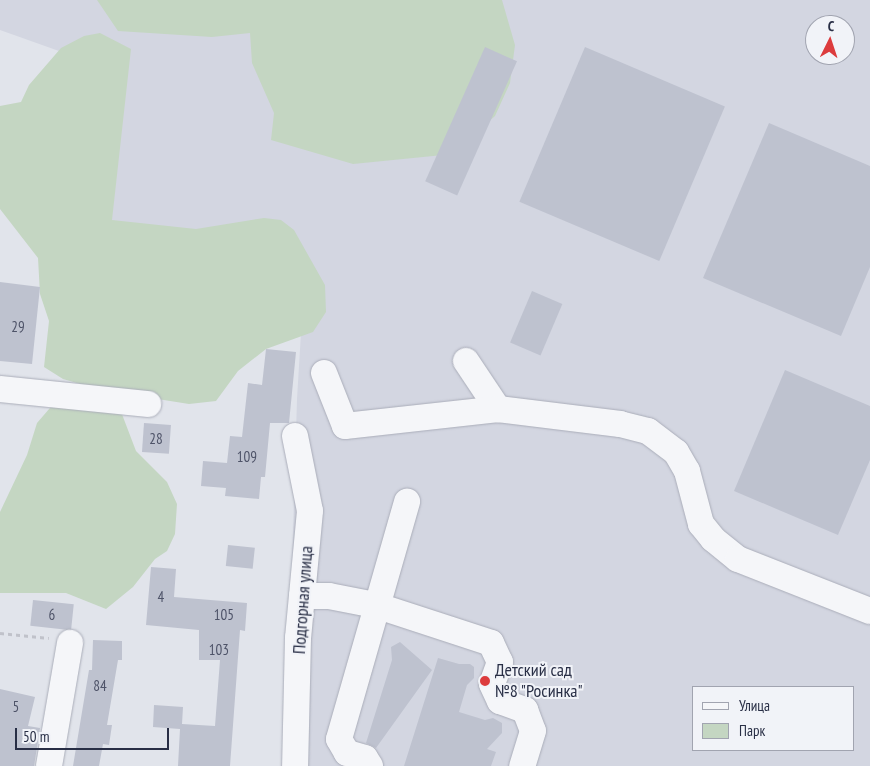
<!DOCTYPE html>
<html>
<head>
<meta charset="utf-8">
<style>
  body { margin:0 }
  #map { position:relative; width:870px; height:766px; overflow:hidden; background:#e1e4eb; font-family:"PT Sans Narrow",sans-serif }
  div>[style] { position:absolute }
  .built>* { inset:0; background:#d3d6e1 }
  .green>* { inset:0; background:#c4d6c2 }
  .building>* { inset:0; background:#bec2cf; transform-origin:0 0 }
  .path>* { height:3px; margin-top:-1.5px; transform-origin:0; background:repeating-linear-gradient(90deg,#c0c2ca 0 4px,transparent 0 8px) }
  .roads { filter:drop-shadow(0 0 1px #aaadb9) drop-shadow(0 0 1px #aaadb9) }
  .minor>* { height:26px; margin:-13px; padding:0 13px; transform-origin:13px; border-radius:13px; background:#f5f6f9 }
  .dots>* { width:14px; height:14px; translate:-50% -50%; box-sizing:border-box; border:2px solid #f1f3f8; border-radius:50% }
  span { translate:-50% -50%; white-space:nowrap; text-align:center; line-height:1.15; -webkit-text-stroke:4px #f1f3f8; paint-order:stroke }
  .number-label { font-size:15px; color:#4e5368 }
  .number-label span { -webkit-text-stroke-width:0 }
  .street-label { font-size:18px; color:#282e45 }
  .poi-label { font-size:18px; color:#282e45 }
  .left { translate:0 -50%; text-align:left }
  .legend { position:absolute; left:692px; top:686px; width:162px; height:65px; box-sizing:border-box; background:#f1f3f8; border:1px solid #a1a4b0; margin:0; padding:6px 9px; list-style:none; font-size:15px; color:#282e45 }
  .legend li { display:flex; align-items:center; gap:10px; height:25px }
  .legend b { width:25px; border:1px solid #a1a4b0 }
  .north { position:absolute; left:805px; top:15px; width:50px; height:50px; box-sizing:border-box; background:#f1f3f8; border:1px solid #a1a4b0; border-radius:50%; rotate:4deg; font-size:14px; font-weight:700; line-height:20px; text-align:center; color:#282e45 }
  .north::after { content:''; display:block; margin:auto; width:18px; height:22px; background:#dc3b3d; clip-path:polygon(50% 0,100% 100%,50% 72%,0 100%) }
  .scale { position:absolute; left:15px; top:728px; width:154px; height:22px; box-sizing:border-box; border:2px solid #282e45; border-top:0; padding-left:6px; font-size:15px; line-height:18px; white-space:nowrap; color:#282e45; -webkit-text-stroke:4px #f1f3f8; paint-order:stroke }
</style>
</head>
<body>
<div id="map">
  <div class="built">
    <i style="clip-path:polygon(evenodd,0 0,870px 0,870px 766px,299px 766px,290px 639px,297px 399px,303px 300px,104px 236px,87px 61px,0 30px,0 0,815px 25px,845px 25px,845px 55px,815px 55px,815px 25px,0 0,694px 687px,854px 687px,854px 750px,694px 750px,694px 687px)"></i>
  </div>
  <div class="green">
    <i style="clip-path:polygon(97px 0,502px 0,515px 45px,510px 83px,495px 116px,467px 141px,443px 155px,353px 164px,271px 140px,274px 113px,252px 63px,250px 33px,212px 37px,118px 31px)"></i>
    <i style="clip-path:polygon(100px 33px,131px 49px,112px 220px,196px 229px,264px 218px,281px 220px,294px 230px,325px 285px,326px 312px,313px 332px,266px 349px,238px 371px,216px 401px,189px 404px,101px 390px,63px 379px,44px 367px,49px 321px,40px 294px,38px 258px,0 209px,0 106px,21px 102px,29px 85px,61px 48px,84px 36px)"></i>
    <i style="clip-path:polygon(56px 401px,120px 409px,136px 451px,167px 482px,177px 504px,175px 534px,167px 551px,155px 559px,133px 587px,106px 609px,66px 593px,0 593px,0 512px,27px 455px,37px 423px)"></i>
  </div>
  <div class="building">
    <i style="left:485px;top:47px;width:35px;height:147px;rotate:24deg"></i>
    <i style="left:585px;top:47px;width:152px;height:168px;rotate:23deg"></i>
    <i style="clip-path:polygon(769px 123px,870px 166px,870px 267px,841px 336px,703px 278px)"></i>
    <i style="clip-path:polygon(0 282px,40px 287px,32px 364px,0 361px)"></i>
    <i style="left:532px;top:291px;width:33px;height:56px;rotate:23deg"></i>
    <i style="clip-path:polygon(266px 349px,296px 352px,289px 423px,270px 423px,265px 477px,261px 477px,259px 499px,225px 496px,226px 488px,201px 486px,203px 461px,227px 463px,230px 436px,242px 437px,248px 383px,262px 385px)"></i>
    <i style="clip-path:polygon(785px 370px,870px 406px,870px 460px,838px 535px,734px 491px)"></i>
    <i style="left:144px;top:423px;width:27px;height:29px;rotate:4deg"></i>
    <i style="left:228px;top:545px;width:27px;height:21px;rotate:6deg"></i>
    <i style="clip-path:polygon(151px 567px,176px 569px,174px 597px,247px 603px,245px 631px,240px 630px,230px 766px,178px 766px,180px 729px,153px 727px,154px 705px,183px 707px,182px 724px,215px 726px,220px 660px,199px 660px,199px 630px,146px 625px)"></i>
    <i style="left:33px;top:600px;width:41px;height:26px;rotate:6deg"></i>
    <i style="clip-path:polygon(93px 640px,122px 641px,122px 660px,118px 660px,107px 725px,112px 725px,109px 745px,103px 744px,99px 766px,73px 766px,89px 670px,92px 670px)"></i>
    <i style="clip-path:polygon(400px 642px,432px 670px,376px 748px,366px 743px,392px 660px,391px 647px)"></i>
    <i style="clip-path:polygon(438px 658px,459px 664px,470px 664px,474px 667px,474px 678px,467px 685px,459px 712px,485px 720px,493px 718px,502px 723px,502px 733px,487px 749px,496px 752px,491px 766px,404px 766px)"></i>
    <i style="clip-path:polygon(0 689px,35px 697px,28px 726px,40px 728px,34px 766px,0 766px)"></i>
  </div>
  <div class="path">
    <i style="left:0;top:633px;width:49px;rotate:5.8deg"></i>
  </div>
  <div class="roads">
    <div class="minor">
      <i style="left:466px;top:361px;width:58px;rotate:56.3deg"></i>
      <i style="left:324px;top:373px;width:57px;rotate:68.4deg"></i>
      <i style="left:345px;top:426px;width:154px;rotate:-6.3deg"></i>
      <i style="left:498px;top:409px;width:123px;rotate:7deg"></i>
      <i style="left:620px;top:424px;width:29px;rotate:14deg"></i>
      <i style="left:648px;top:431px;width:35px;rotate:37deg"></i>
      <i style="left:676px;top:452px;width:22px;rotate:60deg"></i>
      <i style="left:687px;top:471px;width:55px;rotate:75.2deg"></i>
      <i style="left:701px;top:524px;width:19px;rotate:51deg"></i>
      <i style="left:713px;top:539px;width:32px;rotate:39deg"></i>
      <i style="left:738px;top:559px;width:142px;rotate:21.5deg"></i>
      <i style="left:0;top:389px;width:149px;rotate:5.8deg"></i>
      <i style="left:295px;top:436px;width:76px;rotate:78.7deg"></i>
      <i style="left:310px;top:511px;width:128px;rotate:95.4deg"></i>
      <i style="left:298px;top:638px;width:128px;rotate:91.3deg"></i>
      <i style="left:302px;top:596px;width:27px"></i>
      <i style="left:329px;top:596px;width:47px;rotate:11.1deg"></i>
      <i style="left:375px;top:605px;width:122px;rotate:18.1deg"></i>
      <i style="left:491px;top:643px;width:21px;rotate:65deg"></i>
      <i style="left:500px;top:662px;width:23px;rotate:110deg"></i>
      <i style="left:492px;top:684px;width:19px;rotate:65deg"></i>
      <i style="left:500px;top:701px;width:27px;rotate:20deg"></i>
      <i style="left:525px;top:710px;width:22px;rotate:69deg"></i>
      <i style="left:533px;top:731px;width:37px;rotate:107deg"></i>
      <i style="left:49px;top:766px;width:125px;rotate:-80.3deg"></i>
      <i style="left:370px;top:766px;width:9px;rotate:-122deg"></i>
      <i style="left:365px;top:758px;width:19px;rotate:-164deg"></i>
      <i style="left:347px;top:753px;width:16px;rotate:-120deg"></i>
      <i style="left:339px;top:739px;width:247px;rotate:-74deg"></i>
    </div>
  </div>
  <div class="dots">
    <i style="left:485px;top:681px;background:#dc3b3d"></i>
  </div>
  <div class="number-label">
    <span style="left:18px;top:327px">29</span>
    <span style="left:156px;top:439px">28</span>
    <span style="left:247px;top:457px">109</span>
    <span style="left:161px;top:597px">4</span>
    <span style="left:52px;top:615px">6</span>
    <span style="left:224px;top:615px">105</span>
    <span style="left:219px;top:650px">103</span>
    <span style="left:100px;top:686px">84</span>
    <span style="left:16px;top:707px">5</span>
  </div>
  <div class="street-label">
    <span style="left:303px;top:600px;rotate:-86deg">Подгорная улица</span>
  </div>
  <div class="poi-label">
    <span class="left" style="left:495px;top:681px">Детский сад<br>№8 "Росинка"</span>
  </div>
  <ul class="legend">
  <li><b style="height:6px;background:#f5f6f9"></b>Улица</li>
  <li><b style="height:14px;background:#c4d6c2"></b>Парк</li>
  </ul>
  <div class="north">С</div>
  <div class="scale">50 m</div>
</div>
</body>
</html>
